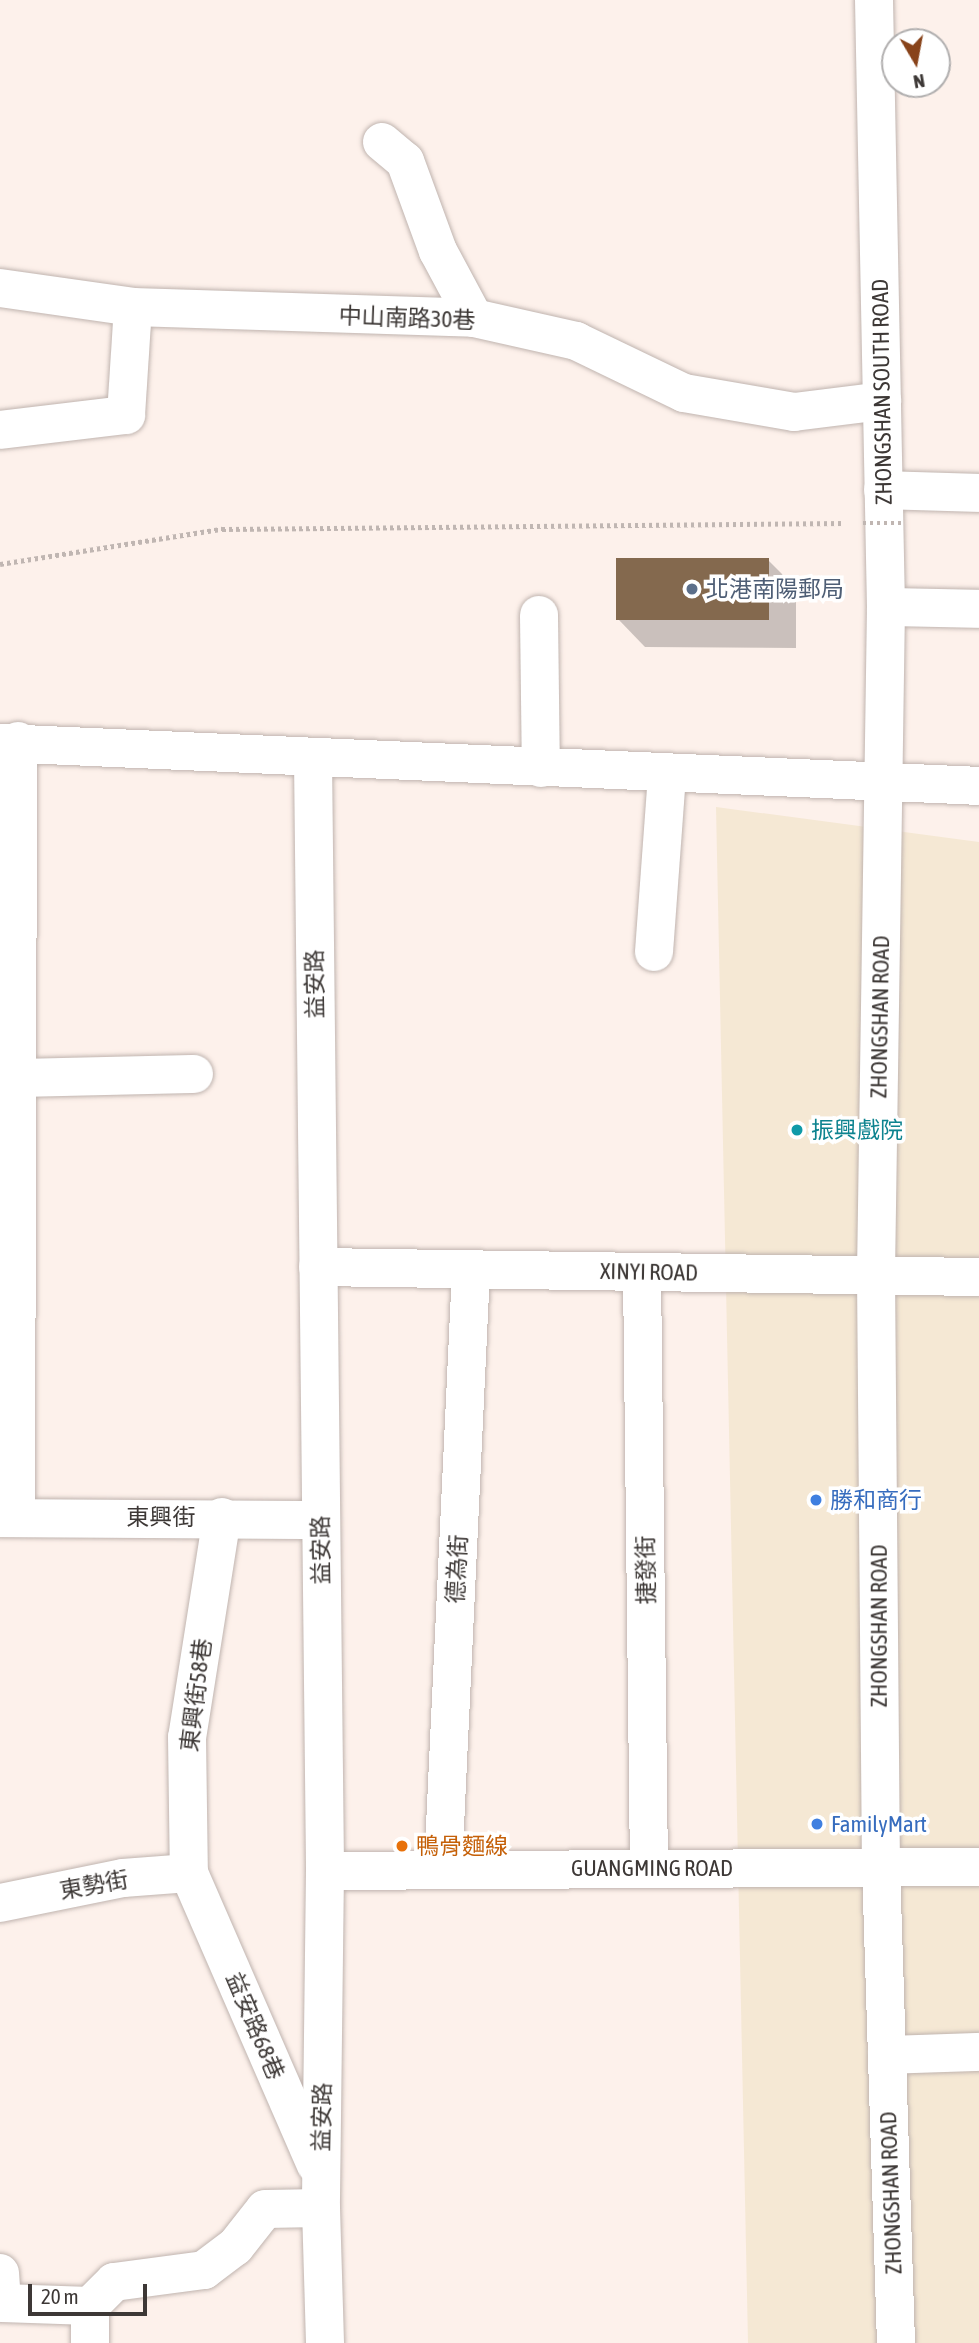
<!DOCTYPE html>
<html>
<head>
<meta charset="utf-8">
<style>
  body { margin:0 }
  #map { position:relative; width:979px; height:2343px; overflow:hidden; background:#fdf1eb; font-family:"Asap Condensed","Noto Sans TC",sans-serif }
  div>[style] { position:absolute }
  .commercial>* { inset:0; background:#f5e8d4 }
  .shadow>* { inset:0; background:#0003 }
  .building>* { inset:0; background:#84694e; transform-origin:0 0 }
  .path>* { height:4.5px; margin-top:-2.25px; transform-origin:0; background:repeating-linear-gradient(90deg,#c0b6b2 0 3.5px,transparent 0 7px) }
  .roads { filter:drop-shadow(0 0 2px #c0b4af) drop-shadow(0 0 2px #c0b4af) }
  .minor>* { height:38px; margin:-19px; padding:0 19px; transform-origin:19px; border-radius:19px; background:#fff }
  .path-bridge>* { height:4.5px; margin-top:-2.25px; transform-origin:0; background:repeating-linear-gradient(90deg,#c0b6b2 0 3.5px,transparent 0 7px) }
  .dots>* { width:19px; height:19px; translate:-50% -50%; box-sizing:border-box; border:4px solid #fff; border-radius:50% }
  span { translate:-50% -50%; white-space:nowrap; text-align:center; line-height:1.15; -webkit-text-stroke:7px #fff; paint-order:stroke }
  .street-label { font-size:23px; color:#3d3836 }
  .service-label { font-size:23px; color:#4e5e75 }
  .left { translate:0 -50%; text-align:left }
  .culture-label { font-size:23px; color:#0d838f }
  .shop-label { font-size:23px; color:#366cbe }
  .food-label { font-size:23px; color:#c56008 }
  .north { position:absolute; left:881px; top:28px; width:70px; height:70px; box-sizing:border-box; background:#fff; border:2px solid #b1afaf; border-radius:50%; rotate:170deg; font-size:19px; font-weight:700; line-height:28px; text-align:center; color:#3d3836 }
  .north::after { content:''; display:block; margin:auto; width:24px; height:32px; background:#88431a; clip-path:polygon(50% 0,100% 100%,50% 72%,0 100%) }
  .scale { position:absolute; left:28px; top:2284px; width:119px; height:32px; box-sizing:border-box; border:4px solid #3d3836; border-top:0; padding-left:9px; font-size:21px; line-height:24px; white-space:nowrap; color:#3d3836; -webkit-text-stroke:5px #fff; paint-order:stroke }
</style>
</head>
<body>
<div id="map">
  <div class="commercial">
    <i style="clip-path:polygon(716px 807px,979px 842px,979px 2343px,748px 2343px)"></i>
  </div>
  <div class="shadow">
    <i style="clip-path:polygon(768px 560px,796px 588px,796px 648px,645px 647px,618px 619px)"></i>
  </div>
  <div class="building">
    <i style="left:616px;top:558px;width:153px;height:62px"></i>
  </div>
  <div class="path">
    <i style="left:0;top:564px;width:225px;rotate:-9deg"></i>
    <i style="left:222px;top:529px;width:623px;rotate:-0.55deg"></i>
  </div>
  <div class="roads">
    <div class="minor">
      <i style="left:874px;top:0;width:607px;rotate:88.87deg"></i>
      <i style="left:886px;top:607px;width:668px;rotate:90.86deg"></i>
      <i style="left:876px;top:1275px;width:591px;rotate:89.52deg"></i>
      <i style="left:881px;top:1866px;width:477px;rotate:88.2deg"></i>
      <i style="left:382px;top:142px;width:30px;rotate:40deg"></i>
      <i style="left:405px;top:161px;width:96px;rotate:69.9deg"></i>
      <i style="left:438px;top:251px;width:76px;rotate:61.8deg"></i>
      <i style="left:0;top:288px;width:134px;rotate:8.1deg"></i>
      <i style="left:133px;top:307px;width:341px;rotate:1.8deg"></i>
      <i style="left:474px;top:318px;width:105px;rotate:12.7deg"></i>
      <i style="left:576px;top:341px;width:120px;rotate:25.7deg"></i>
      <i style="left:684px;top:393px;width:112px;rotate:9.8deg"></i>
      <i style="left:794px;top:412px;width:89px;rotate:-7.1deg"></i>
      <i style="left:0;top:430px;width:127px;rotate:-6.8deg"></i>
      <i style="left:126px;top:415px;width:108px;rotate:-86.3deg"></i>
      <i style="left:883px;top:490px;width:96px;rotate:1.8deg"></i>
      <i style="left:886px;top:607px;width:93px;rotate:1.2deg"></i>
      <i style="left:539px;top:615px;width:153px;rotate:89.3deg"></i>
      <i style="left:0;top:743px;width:980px;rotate:2.51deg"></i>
      <i style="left:313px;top:758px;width:1113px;rotate:89.38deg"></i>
      <i style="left:325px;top:1871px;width:337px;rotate:90.7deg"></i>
      <i style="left:321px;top:2208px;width:135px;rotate:88.3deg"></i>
      <i style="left:654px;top:952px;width:178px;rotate:-85.8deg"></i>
      <i style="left:17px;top:1078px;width:177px;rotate:-1.3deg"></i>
      <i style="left:318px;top:1267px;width:661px;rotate:0.87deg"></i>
      <i style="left:642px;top:1272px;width:596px;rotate:89.33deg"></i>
      <i style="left:222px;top:1517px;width:223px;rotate:99deg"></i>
      <i style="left:187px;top:1737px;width:136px;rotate:89.2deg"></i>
      <i style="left:189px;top:1873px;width:318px;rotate:66.5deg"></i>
      <i style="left:0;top:1518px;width:321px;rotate:0.4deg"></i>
      <i style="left:16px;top:1518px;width:777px;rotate:-89.85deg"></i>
      <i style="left:443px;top:1869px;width:600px;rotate:-87.32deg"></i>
      <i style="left:325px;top:1871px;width:654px;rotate:-0.35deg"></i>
      <i style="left:0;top:1903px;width:126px;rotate:-11.5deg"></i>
      <i style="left:123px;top:1878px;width:66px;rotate:-4.3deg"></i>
      <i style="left:887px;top:2055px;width:92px;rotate:-1.9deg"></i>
      <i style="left:0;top:2273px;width:30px;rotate:86deg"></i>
      <i style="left:2px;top:2303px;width:88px;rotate:2deg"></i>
      <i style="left:90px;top:2343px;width:37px;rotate:-90deg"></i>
      <i style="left:90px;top:2306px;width:34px;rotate:-45deg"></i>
      <i style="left:114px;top:2282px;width:91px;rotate:-7.6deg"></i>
      <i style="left:204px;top:2270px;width:39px;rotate:-37deg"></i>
      <i style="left:235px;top:2247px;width:48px;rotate:-51.7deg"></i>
      <i style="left:265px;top:2209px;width:56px;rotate:-1deg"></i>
    </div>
  </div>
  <div class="path-bridge">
    <i style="left:863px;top:523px;width:39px"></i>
  </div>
  <div class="dots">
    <i style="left:692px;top:589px;background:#5c6f8a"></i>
    <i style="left:797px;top:1130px;background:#0f9aa8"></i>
    <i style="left:816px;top:1500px;background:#3f7fe0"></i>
    <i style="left:817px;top:1824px;background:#3f7fe0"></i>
    <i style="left:402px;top:1846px;background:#e8710a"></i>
  </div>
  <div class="street-label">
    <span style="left:407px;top:318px;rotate:2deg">中山南路30巷</span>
    <span style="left:882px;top:392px;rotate:-91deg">ZHONGSHAN SOUTH ROAD</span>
    <span style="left:315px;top:984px;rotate:-91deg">益安路</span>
    <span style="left:880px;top:1017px;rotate:-89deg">ZHONGSHAN ROAD</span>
    <span style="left:649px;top:1272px;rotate:1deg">XINYI ROAD</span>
    <span style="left:161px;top:1517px">東興街</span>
    <span style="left:321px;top:1550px;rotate:-91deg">益安路</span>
    <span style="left:457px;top:1569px;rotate:-87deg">德為街</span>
    <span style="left:646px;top:1570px;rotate:-91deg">捷發街</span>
    <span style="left:879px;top:1626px;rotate:-90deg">ZHONGSHAN ROAD</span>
    <span style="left:196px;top:1695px;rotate:-83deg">東興街58巷</span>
    <span style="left:652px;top:1868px">GUANGMING ROAD</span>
    <span style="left:94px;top:1885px;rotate:-10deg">東勢街</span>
    <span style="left:255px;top:2026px;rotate:67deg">益安路68巷</span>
    <span style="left:322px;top:2117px;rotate:-89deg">益安路</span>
    <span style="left:891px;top:2193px;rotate:-92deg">ZHONGSHAN ROAD</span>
  </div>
  <div class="service-label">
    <span class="left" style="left:706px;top:589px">北港南陽郵局</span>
  </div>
  <div class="culture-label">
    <span class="left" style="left:811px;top:1130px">振興戲院</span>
  </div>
  <div class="shop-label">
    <span class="left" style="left:830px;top:1500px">勝和商行</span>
    <span class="left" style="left:831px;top:1824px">FamilyMart</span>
  </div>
  <div class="food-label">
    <span class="left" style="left:416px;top:1846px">鴨骨麵線</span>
  </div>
  <div class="north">N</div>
  <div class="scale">20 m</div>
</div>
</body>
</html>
